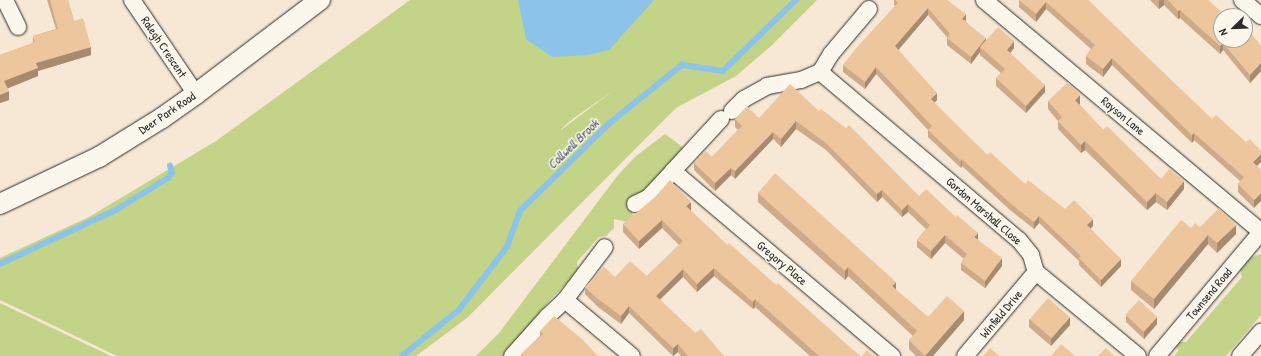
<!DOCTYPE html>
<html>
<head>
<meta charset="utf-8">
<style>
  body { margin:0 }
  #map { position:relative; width:1261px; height:356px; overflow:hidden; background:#f7e8d5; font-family:"Patrick Hand",sans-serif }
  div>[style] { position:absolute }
  .green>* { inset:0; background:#c3d489 }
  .water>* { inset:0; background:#8bc3e9 }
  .stream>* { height:5.5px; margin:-2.75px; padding:0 2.75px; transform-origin:2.75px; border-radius:2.75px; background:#8bc3e9 }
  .roads { filter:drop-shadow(0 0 1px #2b2b2b) drop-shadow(0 0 1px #2b2b2b) }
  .minor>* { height:16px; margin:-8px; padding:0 8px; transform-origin:8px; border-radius:8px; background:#fbf7ec }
  .tertiary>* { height:20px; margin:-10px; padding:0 10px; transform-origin:10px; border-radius:10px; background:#fbf7ec }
  .wall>* { inset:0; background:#cdaa88 }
  .shaded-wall>* { inset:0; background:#a78b6f }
  .building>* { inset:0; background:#eec69e; transform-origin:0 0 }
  span { translate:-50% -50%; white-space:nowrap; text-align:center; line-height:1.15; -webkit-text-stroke:3px #fbf7ec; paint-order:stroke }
  .street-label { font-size:12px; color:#2b2b2b }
  .water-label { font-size:13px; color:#485964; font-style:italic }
  .north { position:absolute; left:1213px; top:8px; width:40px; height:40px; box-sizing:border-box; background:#fbf7ec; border:1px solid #a8a59f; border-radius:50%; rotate:247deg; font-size:11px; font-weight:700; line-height:16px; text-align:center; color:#2b2b2b }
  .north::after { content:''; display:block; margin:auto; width:14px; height:18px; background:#2b2b2b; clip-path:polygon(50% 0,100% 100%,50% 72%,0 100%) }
</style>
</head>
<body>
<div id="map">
  <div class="green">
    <i style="clip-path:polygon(evenodd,410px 0,817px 0,770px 47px,736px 76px,676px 108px,467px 318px,416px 356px,117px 356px,0 300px,0 258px,89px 217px,216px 141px,410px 0,614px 90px,561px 130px,560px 130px,574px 118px,614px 90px)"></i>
    <i style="clip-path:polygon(665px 134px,684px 148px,644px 195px,629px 204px,633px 216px,627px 222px,614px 219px,614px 228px,606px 236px,599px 237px,577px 262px,578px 272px,551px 299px,503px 356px,476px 356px,499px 333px,618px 175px,636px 156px)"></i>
    <i style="clip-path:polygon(1261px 254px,1261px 315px,1226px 356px,1174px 356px,1179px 350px,1175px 346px,1178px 342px,1186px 342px,1242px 277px,1240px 269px,1249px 258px)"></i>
    <i style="clip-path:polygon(0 303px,111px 356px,0 356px)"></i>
  </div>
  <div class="water">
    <i style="clip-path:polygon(518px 0,654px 0,609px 50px,587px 55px,552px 57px,526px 39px)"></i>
  </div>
  <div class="stream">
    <i style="left:0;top:264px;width:128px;rotate:-25deg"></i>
    <i style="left:116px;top:210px;width:61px;rotate:-31.6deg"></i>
    <i style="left:168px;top:178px;width:6px;rotate:-51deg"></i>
    <i style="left:172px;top:173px;width:7px;rotate:-106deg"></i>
    <i style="left:402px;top:356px;width:73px;rotate:-38.9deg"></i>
    <i style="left:459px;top:310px;width:79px;rotate:-52.7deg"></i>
    <i style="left:507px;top:247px;width:38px;rotate:-70deg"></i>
    <i style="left:520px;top:211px;width:127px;rotate:-44.4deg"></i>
    <i style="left:611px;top:122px;width:91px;rotate:-38.8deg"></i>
    <i style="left:682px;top:65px;width:41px;rotate:8.3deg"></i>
    <i style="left:723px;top:71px;width:102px;rotate:-44.2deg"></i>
  </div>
  <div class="roads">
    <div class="minor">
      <i style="left:5px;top:0;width:30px;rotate:64deg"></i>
      <i style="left:132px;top:0;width:114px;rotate:55.8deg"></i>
      <i style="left:984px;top:0;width:361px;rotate:39.9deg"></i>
      <i style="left:1242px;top:0;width:25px;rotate:40deg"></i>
      <i style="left:869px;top:9px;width:59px;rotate:130.2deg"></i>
      <i style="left:831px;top:54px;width:21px;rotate:121deg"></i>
      <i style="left:820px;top:72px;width:260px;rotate:40.2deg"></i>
      <i style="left:1019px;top:240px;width:19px;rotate:51deg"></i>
      <i style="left:1031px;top:255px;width:18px;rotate:74deg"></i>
      <i style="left:1036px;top:272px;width:132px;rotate:39.5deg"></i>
      <i style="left:732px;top:111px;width:17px;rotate:-45deg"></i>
      <i style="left:744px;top:99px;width:26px;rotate:-29deg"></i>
      <i style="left:767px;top:86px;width:35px;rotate:-10deg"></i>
      <i style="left:801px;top:80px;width:21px;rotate:-23deg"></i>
      <i style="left:721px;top:119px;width:71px;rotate:132.7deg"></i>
      <i style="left:673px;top:171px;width:287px;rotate:40.2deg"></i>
      <i style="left:635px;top:204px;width:14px;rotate:-25deg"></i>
      <i style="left:648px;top:198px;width:37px;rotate:-47deg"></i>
      <i style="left:565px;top:300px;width:87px;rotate:39.9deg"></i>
      <i style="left:512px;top:356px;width:54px;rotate:-48deg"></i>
      <i style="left:548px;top:316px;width:23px;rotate:-43deg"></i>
      <i style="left:565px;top:300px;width:66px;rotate:-53deg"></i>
      <i style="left:965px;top:356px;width:110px;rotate:-49.8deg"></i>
      <i style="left:1157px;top:356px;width:162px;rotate:-50deg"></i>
      <i style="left:1240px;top:356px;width:32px;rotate:-49deg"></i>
    </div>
    <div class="tertiary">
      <i style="left:0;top:204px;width:110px;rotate:-25.4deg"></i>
      <i style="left:99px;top:157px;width:74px;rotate:-31.8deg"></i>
      <i style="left:162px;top:118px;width:42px;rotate:-35.2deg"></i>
      <i style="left:196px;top:94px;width:156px;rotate:-37.2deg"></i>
    </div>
  </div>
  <div class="wall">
    <i style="clip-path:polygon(47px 0,68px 0,74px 21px,91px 55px,38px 71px,38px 76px,7px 88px,9px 100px,0 103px,0 55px,33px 43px,33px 36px,56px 29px)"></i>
    <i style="clip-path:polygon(894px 0,947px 0,965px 21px,986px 41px,1014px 48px,1010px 53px,1045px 92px,1026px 113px,996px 86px,996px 78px,1001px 73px,980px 55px,980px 52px,971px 64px,947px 45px,947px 37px,928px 15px,898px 50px,937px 100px,934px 103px,987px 155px,1025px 184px,1065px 209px,1093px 226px,1090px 229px,1121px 266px,1101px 287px,1079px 265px,1079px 261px,1039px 223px,1034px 229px,1010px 210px,962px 166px,961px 168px,928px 137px,928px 130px,876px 74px,865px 89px,843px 72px,843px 65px,895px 6px,894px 5px)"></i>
    <i style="clip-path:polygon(1019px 0,1088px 0,1257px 166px,1254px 208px,1238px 192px,1238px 184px,1240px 181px,1194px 140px,1192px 143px,1112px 65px,1103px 77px,1086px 64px,1086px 56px,1091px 49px,1046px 9px,1036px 22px,1019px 7px)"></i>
    <i style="clip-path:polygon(1150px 0,1208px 0,1221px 16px,1261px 46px,1261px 71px,1250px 83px,1223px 50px,1220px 54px,1180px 18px,1178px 19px,1164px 5px,1159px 9px)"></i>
    <i style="clip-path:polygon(1048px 101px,1080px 104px,1079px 104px,1103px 130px,1161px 179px,1184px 189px,1167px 210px,1156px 202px,1147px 210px,1085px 150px,1081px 153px,1058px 129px,1058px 121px,1048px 109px)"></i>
    <i style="clip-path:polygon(819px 111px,919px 196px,978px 240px,1002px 266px,985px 288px,961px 270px,961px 263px,964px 259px,945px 243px,931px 259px,917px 247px,917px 240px,926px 229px,908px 212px,902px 217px,882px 197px,877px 202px,826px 150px,796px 129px,781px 147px,773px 139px,735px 179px,731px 175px,715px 191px,694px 170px,694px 163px,712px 157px,738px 130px,735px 127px,735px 119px,759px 118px)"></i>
    <i style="clip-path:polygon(758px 193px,896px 290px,928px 317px,964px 320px,933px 356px,916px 356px,909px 349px,909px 340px,913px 336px,848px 276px,845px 280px,758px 202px)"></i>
    <i style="clip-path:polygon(690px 210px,727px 245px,776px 285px,860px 356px,810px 356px,755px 307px,753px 309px,714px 276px,697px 292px,683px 277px,660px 300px,695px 333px,724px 356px,681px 356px,678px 352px,673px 356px,629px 313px,621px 324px,598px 307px,585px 294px,585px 287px,615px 277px,647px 276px,679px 245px,662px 228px,639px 249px,623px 232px,623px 224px,691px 210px)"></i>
    <i style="clip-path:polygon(1200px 227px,1236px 234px,1217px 253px,1208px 244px,1154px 309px,1131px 290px,1131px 281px,1191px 228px,1200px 228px)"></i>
    <i style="clip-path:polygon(1126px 315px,1157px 324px,1144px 339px,1126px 322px)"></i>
    <i style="clip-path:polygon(1029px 319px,1070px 325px,1051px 346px,1029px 327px)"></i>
    <i style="clip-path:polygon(540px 331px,598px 356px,521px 356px,521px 354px,540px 336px)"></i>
  </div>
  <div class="shaded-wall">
    <i style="clip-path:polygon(1161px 0,1164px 0,1164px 5px,1159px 9px,1159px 1px)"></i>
    <i style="clip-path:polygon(1046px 2px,1046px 9px,1036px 22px,1036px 14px)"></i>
    <i style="clip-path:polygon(928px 8px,928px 15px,895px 54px,895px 46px)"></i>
    <i style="clip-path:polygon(1180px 10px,1180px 18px,1178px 19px,1178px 11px)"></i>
    <i style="clip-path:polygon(966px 14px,966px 21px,962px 19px)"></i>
    <i style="clip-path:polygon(986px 38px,986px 45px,980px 47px,980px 52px,971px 64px,971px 57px)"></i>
    <i style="clip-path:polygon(1014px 41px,1014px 48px,1007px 57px,1007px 50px)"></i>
    <i style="clip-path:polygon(1223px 43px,1223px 50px,1220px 54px,1220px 46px)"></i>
    <i style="clip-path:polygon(91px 47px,91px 55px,38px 71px,38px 76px,4px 90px,4px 81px,36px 63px)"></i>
    <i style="clip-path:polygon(1112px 58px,1112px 65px,1103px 77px,1103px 69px)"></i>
    <i style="clip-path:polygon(1261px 63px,1261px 71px,1250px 83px,1250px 75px)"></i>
    <i style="clip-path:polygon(876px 67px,876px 74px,865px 89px,865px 82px)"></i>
    <i style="clip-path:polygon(1045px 85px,1045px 92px,1026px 113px,1026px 106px)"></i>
    <i style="clip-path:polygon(9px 91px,9px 100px,0 103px,0 95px)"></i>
    <i style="clip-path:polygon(937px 93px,937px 100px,931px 106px,931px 99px)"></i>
    <i style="clip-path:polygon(1080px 95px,1080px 104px,1075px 108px,1075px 100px)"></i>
    <i style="clip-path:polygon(796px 121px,796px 129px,781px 147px,781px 139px)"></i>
    <i style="clip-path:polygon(773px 132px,773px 139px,735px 179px,735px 171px)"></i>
    <i style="clip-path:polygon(1194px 133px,1194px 140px,1192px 143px,1192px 135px)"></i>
    <i style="clip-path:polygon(1085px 141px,1085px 150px,1081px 153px,1081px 145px)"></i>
    <i style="clip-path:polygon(1261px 154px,1261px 162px,1253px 170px,1253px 162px)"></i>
    <i style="clip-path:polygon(962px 159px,962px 166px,961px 168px,961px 161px)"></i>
    <i style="clip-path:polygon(731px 168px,731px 175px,715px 191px,715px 183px)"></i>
    <i style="clip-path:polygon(1184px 181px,1184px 189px,1167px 210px,1167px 202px)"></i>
    <i style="clip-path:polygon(882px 190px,882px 197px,877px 202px,877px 194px)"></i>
    <i style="clip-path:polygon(1156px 193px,1156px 202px,1147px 210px,1147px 202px)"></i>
    <i style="clip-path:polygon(1261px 193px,1261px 201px,1254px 208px,1254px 200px)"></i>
    <i style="clip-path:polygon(691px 202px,691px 210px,686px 214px,686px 206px)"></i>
    <i style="clip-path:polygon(908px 204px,908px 212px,902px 217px,902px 210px)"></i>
    <i style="clip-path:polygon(1039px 216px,1039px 223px,1034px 229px,1034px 222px)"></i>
    <i style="clip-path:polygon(1093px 219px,1093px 226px,1087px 232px,1087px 225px)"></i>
    <i style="clip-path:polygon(662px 220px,662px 228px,639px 249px,639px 241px)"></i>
    <i style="clip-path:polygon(1236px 225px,1236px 234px,1217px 253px,1217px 243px)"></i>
    <i style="clip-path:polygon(978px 233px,978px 240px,974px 237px)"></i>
    <i style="clip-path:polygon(945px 235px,945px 243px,931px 259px,931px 251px)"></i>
    <i style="clip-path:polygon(1208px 235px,1208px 244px,1154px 309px,1154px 299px)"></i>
    <i style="clip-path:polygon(1002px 258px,1002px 266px,985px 288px,985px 281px)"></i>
    <i style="clip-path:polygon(1121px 259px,1121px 266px,1101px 287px,1101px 280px)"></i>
    <i style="clip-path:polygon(848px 267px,848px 276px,845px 280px,845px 271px)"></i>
    <i style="clip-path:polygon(714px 268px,714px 276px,697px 292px,697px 284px)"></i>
    <i style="clip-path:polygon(683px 269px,683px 277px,656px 303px,656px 296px)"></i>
    <i style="clip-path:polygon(896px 282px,896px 291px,892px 286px)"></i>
    <i style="clip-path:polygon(755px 299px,755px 307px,753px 309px,753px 302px)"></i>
    <i style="clip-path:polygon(629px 306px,629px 313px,621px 324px,621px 316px)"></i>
    <i style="clip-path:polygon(964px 311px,964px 320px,933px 356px,925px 356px)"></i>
    <i style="clip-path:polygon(1070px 317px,1070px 325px,1051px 346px,1051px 339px)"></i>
    <i style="clip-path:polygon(1157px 317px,1157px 324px,1144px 339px,1144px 332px)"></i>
    <i style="clip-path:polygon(678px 344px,678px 352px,673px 356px,673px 348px)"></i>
  </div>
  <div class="building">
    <i style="clip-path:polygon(50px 0,68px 0,74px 21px,83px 18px,91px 47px,36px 63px,38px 68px,4px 81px,9px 91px,0 95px,0 55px,35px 42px,33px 36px,58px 29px)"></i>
    <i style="clip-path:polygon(895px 0,947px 0,966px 14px,962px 19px,986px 38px,971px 57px,947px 38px,950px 34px,928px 8px,895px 46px,937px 93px,931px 99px,987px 155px,990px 152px,1025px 184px,1028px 180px,1065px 209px,1074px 200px,1093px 219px,1087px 225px,1121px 259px,1101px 280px,1079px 258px,1081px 256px,1039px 216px,1034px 222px,1010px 203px,962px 159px,961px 161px,928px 130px,932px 126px,876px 67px,865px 82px,843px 65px,857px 47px,898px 3px)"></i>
    <i style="clip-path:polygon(1019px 0,1088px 0,1212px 119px,1216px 115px,1246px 142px,1250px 139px,1261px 151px,1261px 154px,1253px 162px,1261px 170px,1261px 193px,1254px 200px,1238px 184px,1244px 177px,1194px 133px,1192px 135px,1112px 58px,1103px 69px,1086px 56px,1095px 45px,1046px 2px,1036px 14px)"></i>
    <i style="clip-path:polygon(1168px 0,1208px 0,1226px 16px,1221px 16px,1221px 40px,1245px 40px,1245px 34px,1247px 35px,1250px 32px,1261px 46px,1261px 63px,1250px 75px,1223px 43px,1220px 46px,1180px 10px,1178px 11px)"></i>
    <i style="clip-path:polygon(998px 27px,1014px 41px,1007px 50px,1045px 85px,1026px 106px,996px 78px,1005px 69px,980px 47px)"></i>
    <i style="clip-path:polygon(1068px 82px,1080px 95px,1075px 100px,1103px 130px,1107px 126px,1161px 179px,1169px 169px,1184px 181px,1167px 202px,1156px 193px,1147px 202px,1085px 141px,1081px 145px,1058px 121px,1062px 117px,1048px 101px)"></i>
    <i style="clip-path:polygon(790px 84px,819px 111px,821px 109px,846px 128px,849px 125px,919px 196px,926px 189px,956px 217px,957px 215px,978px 233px,974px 237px,1002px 258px,985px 281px,961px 263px,967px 254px,945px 235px,931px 251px,917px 240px,930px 225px,908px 204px,902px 210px,882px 190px,877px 194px,826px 143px,796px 121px,781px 139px,773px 132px,735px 171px,731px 168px,715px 183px,694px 163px,706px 151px,712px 157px,742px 126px,735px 119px,747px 106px,759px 118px)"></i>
    <i style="clip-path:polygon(775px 173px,896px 282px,892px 286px,928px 317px,947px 296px,964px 311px,925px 356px,909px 340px,917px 331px,848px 267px,845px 271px,758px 193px)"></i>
    <i style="clip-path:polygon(670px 180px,691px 202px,686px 206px,727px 245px,729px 243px,776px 285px,778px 283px,860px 356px,819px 356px,755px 299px,753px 302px,714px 268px,697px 284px,683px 269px,656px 296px,695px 333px,701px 329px,724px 356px,688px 356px,678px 344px,673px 348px,629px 306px,621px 316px,598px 299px,585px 287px,604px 267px,615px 277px,630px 261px,647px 276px,683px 241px,662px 220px,639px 241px,623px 224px,655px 197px)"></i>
    <i style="clip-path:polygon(1219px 208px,1236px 225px,1217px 243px,1208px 235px,1154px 299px,1131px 281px,1181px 220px,1191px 228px,1195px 223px,1208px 234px,1200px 227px)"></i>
    <i style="left:1048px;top:298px;width:29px;height:28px;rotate:41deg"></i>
    <i style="left:1139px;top:300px;width:25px;height:20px;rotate:43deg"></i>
    <i style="clip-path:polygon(554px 316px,582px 339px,598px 356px,523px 356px,521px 354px,543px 334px,540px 331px)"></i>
    <i style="clip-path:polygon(1061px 344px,1075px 356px,1051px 356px)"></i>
    <i style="clip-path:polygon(990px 348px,999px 356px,983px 356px)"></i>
    <i style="clip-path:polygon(1106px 348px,1114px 356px,1098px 356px)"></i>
    <i style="clip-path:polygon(867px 350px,873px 356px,862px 356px)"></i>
  </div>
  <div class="street-label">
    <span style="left:164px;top:47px;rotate:56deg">Ralegh Crescent</span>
    <span style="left:167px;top:113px;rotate:-34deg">Deer Park Road</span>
    <span style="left:1123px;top:116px;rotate:40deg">Rayson Lane</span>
    <span style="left:984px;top:211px;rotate:41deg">Gordon Marshall Close</span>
    <span style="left:782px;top:263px;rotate:40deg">Gregory Place</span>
    <span style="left:1209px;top:294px;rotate:-50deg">Townsend Road</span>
    <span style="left:1001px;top:314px;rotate:-50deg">Winfield Drive</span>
  </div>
  <div class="water-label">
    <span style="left:573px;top:144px;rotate:-44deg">Collwell Brook</span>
  </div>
  <div class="north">N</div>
</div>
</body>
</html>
